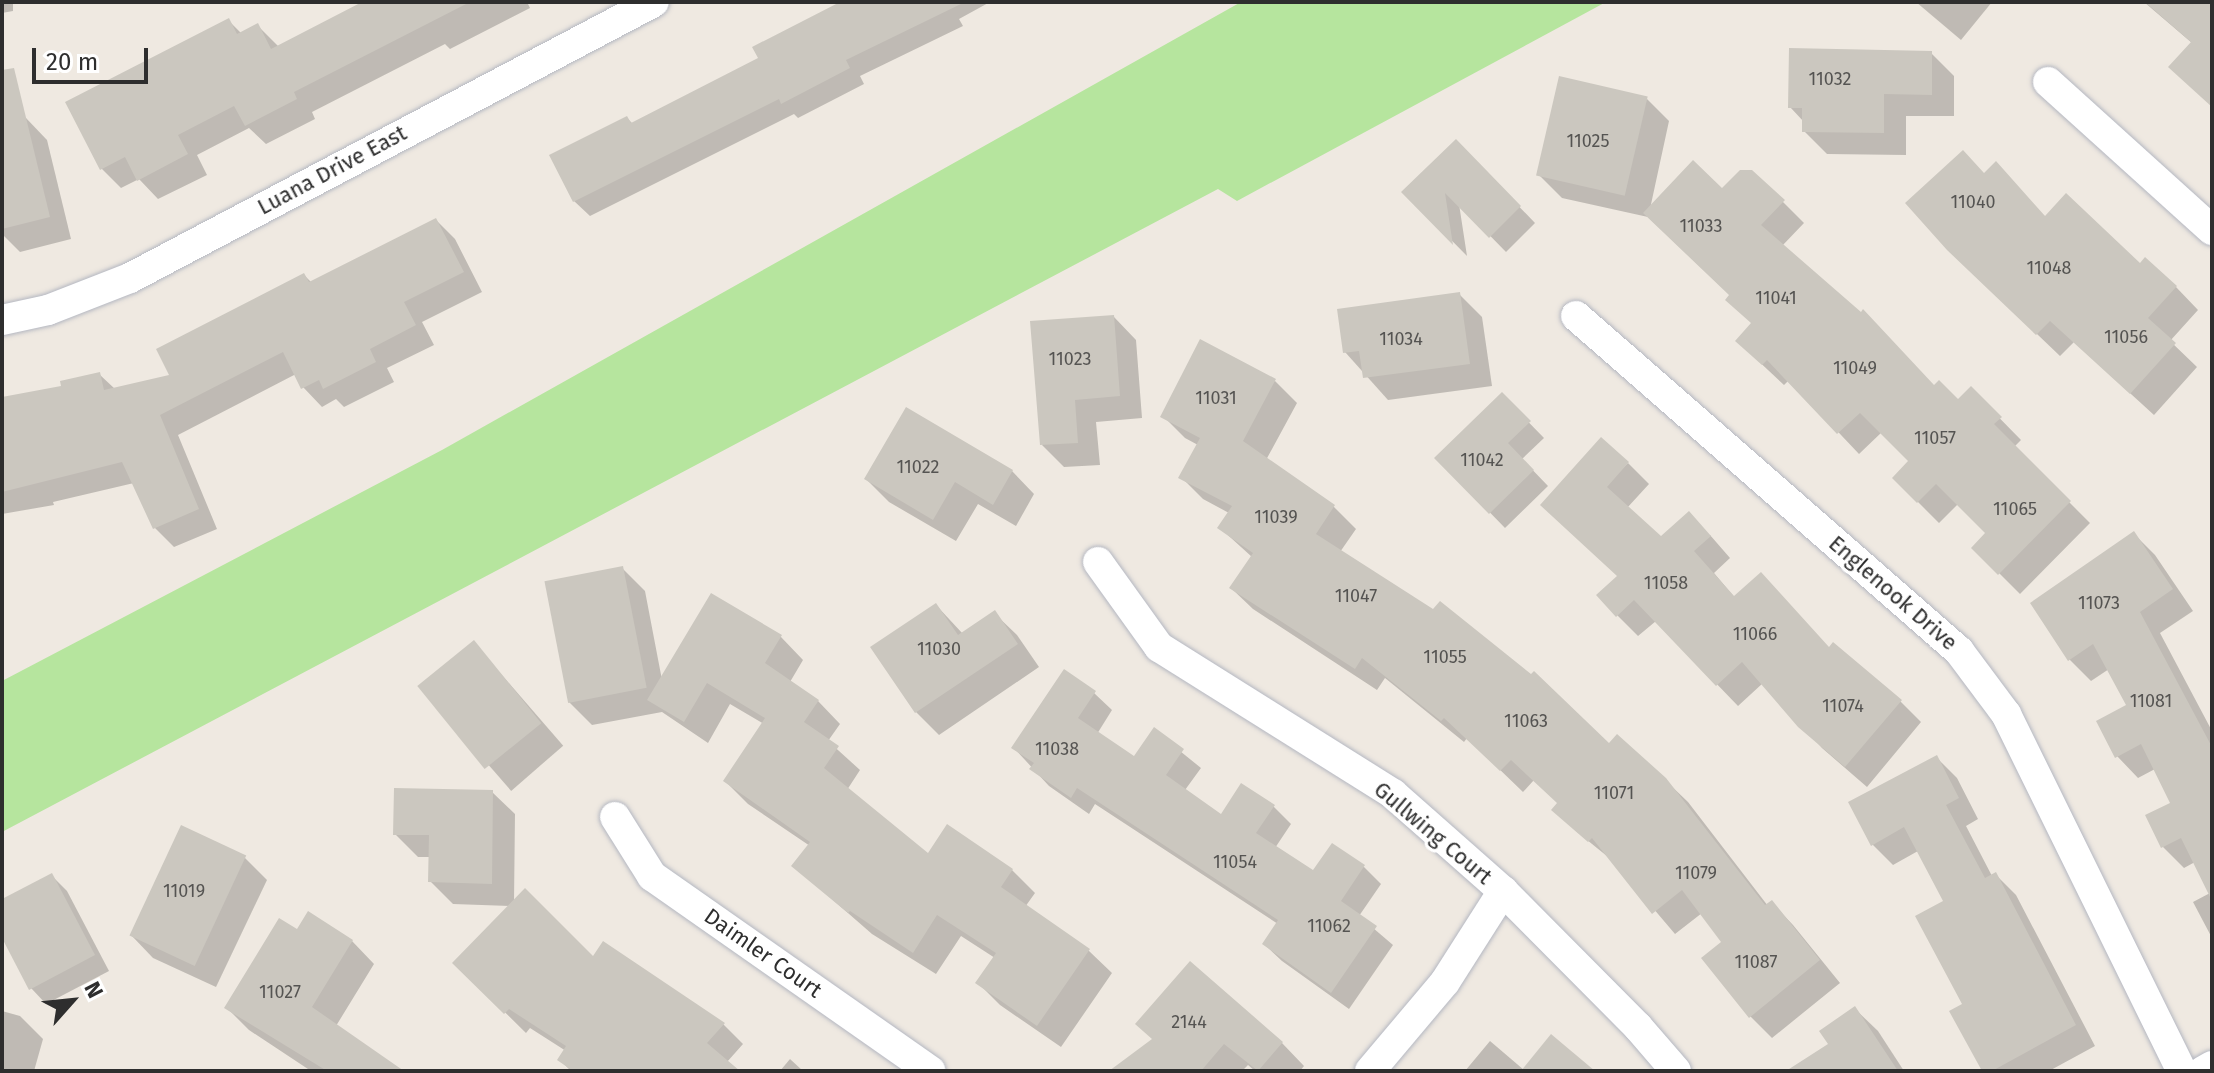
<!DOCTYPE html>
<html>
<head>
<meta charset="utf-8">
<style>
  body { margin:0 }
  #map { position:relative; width:2214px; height:1073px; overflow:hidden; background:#efe9e1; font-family:"Fira Sans",sans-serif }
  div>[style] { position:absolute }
  .green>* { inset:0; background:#b6e59e }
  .shadow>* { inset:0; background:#0003; transform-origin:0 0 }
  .building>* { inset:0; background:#cbc7bf; transform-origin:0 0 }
  .roads { filter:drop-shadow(0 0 2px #b4b7c1) drop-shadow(0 0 2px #b4b7c1) }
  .minor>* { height:30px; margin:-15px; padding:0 15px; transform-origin:15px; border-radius:15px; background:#fff }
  span { translate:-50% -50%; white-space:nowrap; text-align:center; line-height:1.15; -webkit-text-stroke:7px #fff; paint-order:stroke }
  .number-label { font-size:18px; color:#555452 }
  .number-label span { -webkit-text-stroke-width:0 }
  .street-label { font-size:22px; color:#2e2e2e }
  .frame { position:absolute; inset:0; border:4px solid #2e2e2e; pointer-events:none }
  .north { position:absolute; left:32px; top:961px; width:80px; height:80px; -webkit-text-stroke:6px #fff; paint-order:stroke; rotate:63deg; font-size:22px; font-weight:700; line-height:32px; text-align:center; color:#2e2e2e }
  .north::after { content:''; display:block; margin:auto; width:28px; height:36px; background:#2e2e2e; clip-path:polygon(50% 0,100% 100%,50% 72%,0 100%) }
  .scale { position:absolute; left:32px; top:48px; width:116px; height:36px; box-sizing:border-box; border:4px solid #2e2e2e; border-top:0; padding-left:10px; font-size:24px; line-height:28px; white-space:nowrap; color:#2e2e2e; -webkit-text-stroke:6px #fff; paint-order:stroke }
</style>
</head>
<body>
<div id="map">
  <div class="green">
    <i style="clip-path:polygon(1241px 2px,1606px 2px,1237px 201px,1218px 189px,2px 832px,2px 681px,442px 450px)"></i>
  </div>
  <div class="shadow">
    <i style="clip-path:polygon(2px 2px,13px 2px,13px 11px,2px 13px)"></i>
    <i style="clip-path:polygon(365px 2px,527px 2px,530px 8px,450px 49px,445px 44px,312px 112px,315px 119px,266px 144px,249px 128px,197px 155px,207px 175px,158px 199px,139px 179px,121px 188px,101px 168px,229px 21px,242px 34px,258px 26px,279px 47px)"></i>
    <i style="clip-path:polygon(844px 2px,990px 2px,959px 19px,963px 26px,860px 76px,864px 84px,798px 118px,794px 114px,590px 216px,574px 201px,627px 118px,633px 124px,761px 59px)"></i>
    <i style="clip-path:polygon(1916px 2px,1992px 2px,1961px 40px)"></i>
    <i style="clip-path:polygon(2144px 2px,2212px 2px,2212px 106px,2192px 43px)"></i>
    <i style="clip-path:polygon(1931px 53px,1954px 76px,1954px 116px,1906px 116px,1906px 155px,1827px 154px,1804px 131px,1804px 122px,1790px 107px)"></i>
    <i style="clip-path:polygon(1647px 99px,1669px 121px,1650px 209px,1722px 191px,1783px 202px,1804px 223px,1782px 246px,1935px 387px,1958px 402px,1971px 389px,2021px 440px,2014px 447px,2090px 523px,2020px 594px,1974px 548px,1988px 534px,1958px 504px,1939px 523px,1894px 478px,1911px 461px,1882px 432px,1859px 454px,1789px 380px,1784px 385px,1737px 341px,1753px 324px,1731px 296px,1648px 217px,1562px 198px,1539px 175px)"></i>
    <i style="clip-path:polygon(25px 117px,47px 140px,71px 239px,20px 252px,2px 234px,2px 123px)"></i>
    <i style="clip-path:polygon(1456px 141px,1535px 223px,1506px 252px,1459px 204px,1467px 256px,1404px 192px)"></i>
    <i style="clip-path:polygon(1985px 174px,2046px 217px,2176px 287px,2198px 310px,2170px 341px,2197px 367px,2154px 415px,2074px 342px,2060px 356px,1972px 272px)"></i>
    <i style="clip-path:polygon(436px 220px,455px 239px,482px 292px,422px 322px,434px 345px,387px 368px,394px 382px,344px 407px,336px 399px,322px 407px,303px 387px,296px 374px,178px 435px,217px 529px,174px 547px,155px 528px,134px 483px,53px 502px,54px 505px,2px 514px,2px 399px,64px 388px,99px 374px,115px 389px,172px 376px,304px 275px,312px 283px)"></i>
    <i style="clip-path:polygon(1459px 294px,1482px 317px,1492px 386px,1388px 400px,1345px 352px)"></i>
    <i style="clip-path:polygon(1114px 317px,1136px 340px,1142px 418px,1096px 422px,1100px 465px,1064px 467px,1042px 445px)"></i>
    <i style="clip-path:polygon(1275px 381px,1297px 403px,1266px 460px,1334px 507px,1356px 529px,1340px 552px,1609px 746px,1665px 780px,1688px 802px,1768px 906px,1772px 903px,1793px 925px,1840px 983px,1772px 1038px,1750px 1016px,1724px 942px,1702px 913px,1675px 934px,1613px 861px,1576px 831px,1559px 804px,1534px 780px,1523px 792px,1467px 738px,1464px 742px,1385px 678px,1377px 690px,1253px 609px,1231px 588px,1252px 557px,1219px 527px,1229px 513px,1203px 499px,1181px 477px,1198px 445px,1185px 438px,1163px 416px)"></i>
    <i style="clip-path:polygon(1502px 395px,1544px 438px,1522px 459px,1548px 486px,1505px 528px,1437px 458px)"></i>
    <i style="clip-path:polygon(1628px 463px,1649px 484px,1627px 508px,1661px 539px,1710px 535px,1730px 558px,1714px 573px,1735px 598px,1830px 649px,1900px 701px,1921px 722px,1867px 787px,1822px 748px,1763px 683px,1738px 706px,1656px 621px,1638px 636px,1617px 615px,1619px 576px,1564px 526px)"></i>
    <i style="clip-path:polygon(1012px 471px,1034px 494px,1016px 526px,978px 504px,956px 541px,889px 502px,866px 479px)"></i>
    <i style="clip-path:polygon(2134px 534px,2155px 555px,2193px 611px,2160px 633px,2212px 731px,2212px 938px,2193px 902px,2210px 893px,2195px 862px,2184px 868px,2163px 847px,2172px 804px,2155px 769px,2138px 778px,2117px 756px,2129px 706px,2109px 669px,2091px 681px,2070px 660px,2032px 604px)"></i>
    <i style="clip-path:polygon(622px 568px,645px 591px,662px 680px,712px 596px,781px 637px,803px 660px,790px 682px,818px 701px,840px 724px,828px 741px,860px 770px,847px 790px,928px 856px,1012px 870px,1035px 893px,1025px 907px,1089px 951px,1112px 973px,1061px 1047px,1000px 1005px,978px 983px,995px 958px,961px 936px,936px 974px,872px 934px,794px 866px,810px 846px,748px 804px,725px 781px,764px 724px,730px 704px,708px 743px,662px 712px,592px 725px,569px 702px)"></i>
    <i style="clip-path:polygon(936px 605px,963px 634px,994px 613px,1017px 635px,1039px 667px,939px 735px,916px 712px)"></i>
    <i style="left:474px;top:643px;width:136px;height:69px;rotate:49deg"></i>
    <i style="clip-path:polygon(1094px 693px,1112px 710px,1097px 734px,1134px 759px,1154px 730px,1201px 768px,1185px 790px,1221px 817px,1273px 806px,1291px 824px,1275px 848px,1313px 873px,1364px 867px,1381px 884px,1359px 916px,1393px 945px,1349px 1009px,1282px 961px,1264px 944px,1278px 924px,1095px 804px,1089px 814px,1049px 786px,1014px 748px)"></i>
    <i style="clip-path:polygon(1936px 757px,1957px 778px,1978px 819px,1966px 826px,1992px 876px,1995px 874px,2016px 895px,2095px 1046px,2049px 1071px,1984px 1071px,1965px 1004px,1945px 902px,1918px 851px,1893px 865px,1872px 844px)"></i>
    <i style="clip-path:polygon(492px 792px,515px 814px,514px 902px,594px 959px,723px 1024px,743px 1044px,727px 1062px,737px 1071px,571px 1071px,560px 1060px,566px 1051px,530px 1028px,526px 1033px,455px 963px,511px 906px,453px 904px,430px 881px,431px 857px,418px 857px,395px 834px)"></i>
    <i style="clip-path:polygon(244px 857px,267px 880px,216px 987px,153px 958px,131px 935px)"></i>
    <i style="clip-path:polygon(52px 876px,67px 891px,109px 971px,46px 1004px,31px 988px,2px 934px,2px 901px)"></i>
    <i style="clip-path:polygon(298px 931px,352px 941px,374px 964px,336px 1026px,401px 1071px,311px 1071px,249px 1030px,226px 1007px)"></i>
    <i style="clip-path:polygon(1855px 1009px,1878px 1031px,1904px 1071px,1813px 1071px)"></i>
    <i style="clip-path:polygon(2px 1011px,20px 1016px,43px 1039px,34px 1071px,2px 1071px)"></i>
    <i style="clip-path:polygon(1154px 1040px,1282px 1043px,1304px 1066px,1300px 1071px,1255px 1071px,1248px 1065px,1242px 1071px,1112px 1071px)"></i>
    <i style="clip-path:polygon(1490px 1041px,1524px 1070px,1592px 1071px,1465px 1071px)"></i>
    <i style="clip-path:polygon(790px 1059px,803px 1071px,780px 1071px)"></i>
  </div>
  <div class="building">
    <i style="clip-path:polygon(362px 2px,470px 2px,294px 92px,297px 99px,245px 126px,234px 106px,178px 135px,188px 154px,137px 181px,125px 157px,100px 170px,65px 102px,229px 18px,237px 34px,258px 23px,271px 49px)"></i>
    <i style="clip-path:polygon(840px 2px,965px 2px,846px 60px,850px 68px,781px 104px,779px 99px,573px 202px,549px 155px,627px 116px,631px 123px,758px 58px,752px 47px)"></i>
    <i style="clip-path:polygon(2145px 2px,2212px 2px,2212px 107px,2168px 67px,2191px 42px)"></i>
    <i style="clip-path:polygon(1789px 48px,1932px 51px,1932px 95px,1884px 94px,1884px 133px,1802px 132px,1802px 108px,1788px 108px)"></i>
    <i style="clip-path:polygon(14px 68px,50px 217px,2px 229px,2px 70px)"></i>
    <i style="left:1559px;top:76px;width:91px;height:102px;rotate:13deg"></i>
    <i style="clip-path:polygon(1456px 139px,1521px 206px,1489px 238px,1445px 193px,1453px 245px,1401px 192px)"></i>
    <i style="clip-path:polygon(1963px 150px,1984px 173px,1996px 161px,2045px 216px,2066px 193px,2140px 263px,2145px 257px,2177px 286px,2148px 318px,2176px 343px,2130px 394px,2050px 321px,2036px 335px,1947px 250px,1905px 203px)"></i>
    <i style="clip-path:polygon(1693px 160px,1722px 188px,1740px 170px,1752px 170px,1785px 200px,1761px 225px,1861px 312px,1863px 309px,1934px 385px,1939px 380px,1958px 399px,1971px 386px,2002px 417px,1994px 424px,2071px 501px,1998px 575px,1971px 548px,1985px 533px,1936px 484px,1917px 503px,1892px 478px,1908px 461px,1860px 413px,1837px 434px,1767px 360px,1762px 365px,1735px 341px,1751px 323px,1725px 300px,1729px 295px,1643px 213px)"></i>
    <i style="clip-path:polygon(436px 218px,464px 272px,404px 302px,416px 325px,370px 349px,376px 362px,323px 389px,319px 380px,301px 389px,283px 352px,160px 415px,199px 509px,153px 529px,122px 462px,2px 492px,2px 397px,61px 386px,60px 381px,100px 372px,104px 390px,169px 375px,156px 349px,304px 273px,309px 282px)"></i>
    <i style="clip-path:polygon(1460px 292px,1470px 364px,1363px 378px,1359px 351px,1343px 353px,1337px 309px)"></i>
    <i style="clip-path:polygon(1114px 315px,1120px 396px,1075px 400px,1078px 443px,1040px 445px,1030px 321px)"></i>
    <i style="clip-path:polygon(1200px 339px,1276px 379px,1243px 441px,1335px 505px,1316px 534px,1433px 609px,1440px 601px,1531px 674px,1534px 671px,1609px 743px,1617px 734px,1666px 778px,1765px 905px,1772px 900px,1820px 960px,1749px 1018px,1701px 958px,1721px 942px,1682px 890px,1652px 914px,1592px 838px,1588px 842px,1551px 810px,1557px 803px,1511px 760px,1500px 771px,1444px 718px,1441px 721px,1362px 658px,1355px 669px,1229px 588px,1253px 553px,1217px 528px,1232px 506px,1178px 478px,1200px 438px,1160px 417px)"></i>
    <i style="clip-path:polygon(1502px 392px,1531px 421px,1508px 443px,1534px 470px,1489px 514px,1434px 458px)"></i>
    <i style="clip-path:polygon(906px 407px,1013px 470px,993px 505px,955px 482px,933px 520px,864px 479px)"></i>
    <i style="clip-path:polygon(1601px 437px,1629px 462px,1607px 487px,1661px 536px,1689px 511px,1711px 536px,1694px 551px,1734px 596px,1761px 572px,1829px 647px,1833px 642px,1902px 700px,1845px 767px,1798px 727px,1742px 662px,1716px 686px,1634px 600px,1616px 617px,1596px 595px,1617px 576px,1540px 505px)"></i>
    <i style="clip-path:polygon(2134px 531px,2173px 589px,2140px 612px,2212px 747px,2212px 901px,2181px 838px,2161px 848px,2145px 815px,2170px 803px,2141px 744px,2115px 758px,2096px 721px,2126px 705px,2093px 644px,2068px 661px,2030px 603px)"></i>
    <i style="left:623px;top:566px;width:124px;height:80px;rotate:79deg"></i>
    <i style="clip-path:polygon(711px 593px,782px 635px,765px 663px,819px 700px,804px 722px,839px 746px,824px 768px,928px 853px,947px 824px,1013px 869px,1001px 887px,1090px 949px,1037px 1026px,975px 983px,996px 953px,937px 915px,913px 953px,850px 911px,848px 913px,791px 866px,810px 842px,723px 781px,765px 718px,707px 683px,684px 722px,647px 700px)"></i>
    <i style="clip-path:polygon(936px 603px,958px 635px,995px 610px,1018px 644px,915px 713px,870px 647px)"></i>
    <i style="left:474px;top:640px;width:107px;height:73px;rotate:51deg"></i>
    <i style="clip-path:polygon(1064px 669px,1096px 691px,1078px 718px,1134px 756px,1154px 727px,1184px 749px,1166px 775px,1221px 814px,1241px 783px,1275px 805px,1256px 833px,1313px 870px,1332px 843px,1365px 865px,1341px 901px,1377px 926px,1331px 993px,1262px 944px,1278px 920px,1077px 788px,1071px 798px,1029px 769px,1034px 763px,1011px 748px)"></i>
    <i style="clip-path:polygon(1937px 755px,1959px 798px,1946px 805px,1985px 878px,1996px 872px,2076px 1025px,1992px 1071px,1982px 1071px,1949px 1011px,1962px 1004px,1915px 916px,1943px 901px,1904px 827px,1871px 846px,1848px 802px)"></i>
    <i style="clip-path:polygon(394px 788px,493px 790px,492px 884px,428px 882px,429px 835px,393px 835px)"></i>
    <i style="left:181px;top:825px;width:72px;height:122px;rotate:25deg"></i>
    <i style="clip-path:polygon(52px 873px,95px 955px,29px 990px,2px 938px,2px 899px)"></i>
    <i style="clip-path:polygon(525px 888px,593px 956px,603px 941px,725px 1023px,707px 1043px,740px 1071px,573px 1071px,557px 1060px,566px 1046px,509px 1009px,504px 1014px,452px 963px)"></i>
    <i style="clip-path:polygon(308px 911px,353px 940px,312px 1007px,404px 1071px,327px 1071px,224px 1008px,279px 918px,297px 929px)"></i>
    <i style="clip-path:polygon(1190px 961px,1283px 1042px,1258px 1071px,1224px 1044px,1201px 1071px,1109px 1071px,1152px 1039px,1135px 1024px)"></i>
    <i style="clip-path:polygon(1855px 1006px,1898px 1071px,1786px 1071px,1828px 1044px,1819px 1031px)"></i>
    <i style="clip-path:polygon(1551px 1034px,1595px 1071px,1521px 1071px)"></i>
  </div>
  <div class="roads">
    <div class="minor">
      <i style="left:2048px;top:82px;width:221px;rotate:42.1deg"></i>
      <i style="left:1576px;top:316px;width:509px;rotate:41.18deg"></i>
      <i style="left:1959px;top:651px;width:79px;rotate:53.3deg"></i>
      <i style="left:2006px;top:714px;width:398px;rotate:63.8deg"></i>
      <i style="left:2px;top:320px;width:47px;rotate:-12.3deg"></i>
      <i style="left:48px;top:310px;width:88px;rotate:-21.3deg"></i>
      <i style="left:130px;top:278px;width:592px;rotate:-27.78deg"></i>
      <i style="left:1098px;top:562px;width:105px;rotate:54.3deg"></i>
      <i style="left:1159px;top:647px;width:276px;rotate:32.1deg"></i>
      <i style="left:1393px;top:794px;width:147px;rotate:41.4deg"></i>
      <i style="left:1503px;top:891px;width:192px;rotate:45.2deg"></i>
      <i style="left:1638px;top:1027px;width:58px;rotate:49.2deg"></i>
      <i style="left:615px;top:817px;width:70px;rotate:57.9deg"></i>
      <i style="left:652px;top:876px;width:340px;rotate:35deg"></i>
      <i style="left:1370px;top:1071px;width:116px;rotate:-49.9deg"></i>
      <i style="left:1445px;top:982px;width:108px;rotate:-57.5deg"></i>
      <i style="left:2203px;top:1071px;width:10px;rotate:-29deg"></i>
    </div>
  </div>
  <div class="number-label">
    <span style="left:1830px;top:79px">11032</span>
    <span style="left:1588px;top:141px">11025</span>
    <span style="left:1973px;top:202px">11040</span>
    <span style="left:1701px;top:226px">11033</span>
    <span style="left:2049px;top:268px">11048</span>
    <span style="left:1776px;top:298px">11041</span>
    <span style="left:2126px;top:337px">11056</span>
    <span style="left:1401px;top:339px">11034</span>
    <span style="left:1070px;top:359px">11023</span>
    <span style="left:1855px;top:368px">11049</span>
    <span style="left:1216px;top:398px">11031</span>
    <span style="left:1935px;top:438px">11057</span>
    <span style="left:1482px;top:460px">11042</span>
    <span style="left:918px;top:467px">11022</span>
    <span style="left:2015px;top:509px">11065</span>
    <span style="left:1276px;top:517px">11039</span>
    <span style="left:1666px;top:583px">11058</span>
    <span style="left:1356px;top:596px">11047</span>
    <span style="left:2099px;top:603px">11073</span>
    <span style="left:1755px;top:634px">11066</span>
    <span style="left:939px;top:649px">11030</span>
    <span style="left:1445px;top:657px">11055</span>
    <span style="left:2151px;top:701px">11081</span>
    <span style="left:1843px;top:706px">11074</span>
    <span style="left:1526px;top:721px">11063</span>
    <span style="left:1057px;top:749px">11038</span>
    <span style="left:1614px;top:793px">11071</span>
    <span style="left:1235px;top:862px">11054</span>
    <span style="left:1696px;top:873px">11079</span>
    <span style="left:184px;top:891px">11019</span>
    <span style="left:1329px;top:926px">11062</span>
    <span style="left:1756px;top:962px">11087</span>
    <span style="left:280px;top:992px">11027</span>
    <span style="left:1189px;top:1022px">2144</span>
  </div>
  <div class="street-label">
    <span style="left:332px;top:170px;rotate:-28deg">Luana Drive East</span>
    <span style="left:1893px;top:593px;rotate:41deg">Englenook Drive</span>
    <span style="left:1433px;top:833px;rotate:40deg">Gullwing Court</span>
    <span style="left:763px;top:953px;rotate:35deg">Daimler Court</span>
  </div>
  <div class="frame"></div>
  <div class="north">N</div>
  <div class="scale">20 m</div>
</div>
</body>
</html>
